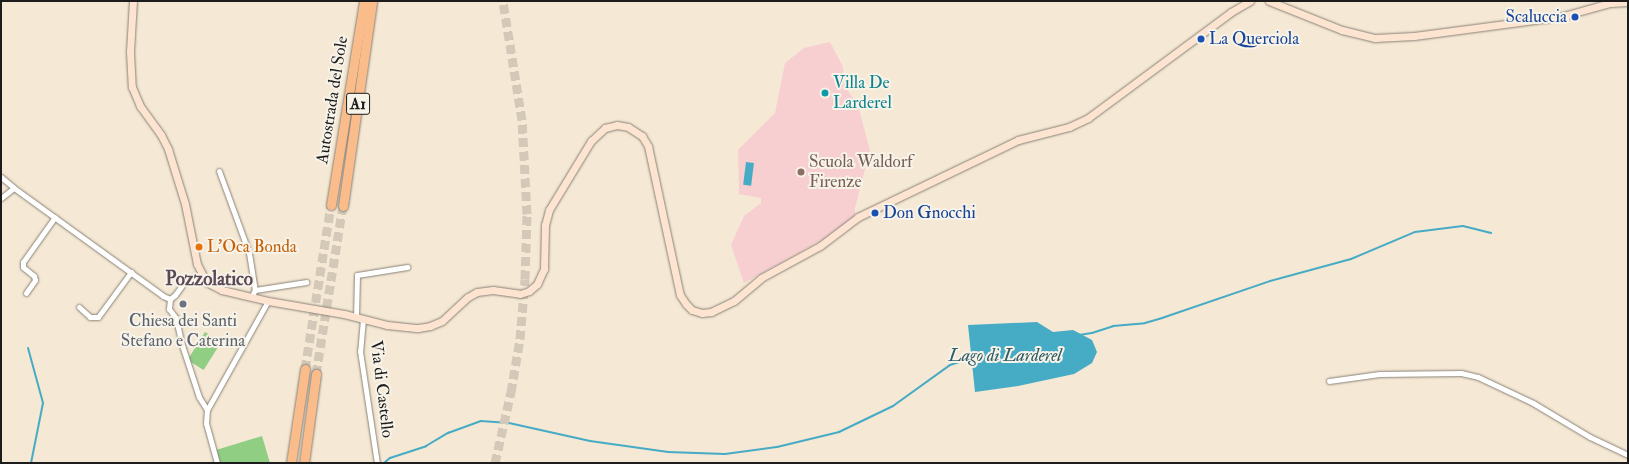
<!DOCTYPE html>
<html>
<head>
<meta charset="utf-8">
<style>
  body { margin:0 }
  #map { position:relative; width:1629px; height:464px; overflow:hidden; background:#f5e8d4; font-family:"IM FELL Double Pica",serif }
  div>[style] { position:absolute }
  .built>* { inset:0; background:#f7cfd1 }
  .green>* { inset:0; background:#90ce84; transform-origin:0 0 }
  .water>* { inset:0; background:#46abc5; transform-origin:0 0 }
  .stream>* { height:2px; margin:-1px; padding:0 1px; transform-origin:1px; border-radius:1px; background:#46abc5 }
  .motorway-tunnel>* { height:9px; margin-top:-4.5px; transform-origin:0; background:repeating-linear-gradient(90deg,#d4c9b8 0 9px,transparent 0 13.5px) }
  .roads { filter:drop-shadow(0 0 1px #888278) drop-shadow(0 0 1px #888278) }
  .minor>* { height:5px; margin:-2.5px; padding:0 2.5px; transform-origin:2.5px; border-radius:2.5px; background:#fff }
  .secondary>* { height:7px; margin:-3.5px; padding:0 3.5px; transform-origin:3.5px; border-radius:3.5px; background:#fde4d0 }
  .motorway>* { height:9px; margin:-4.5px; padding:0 4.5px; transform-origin:4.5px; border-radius:4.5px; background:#f9bc8a }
  .dots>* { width:11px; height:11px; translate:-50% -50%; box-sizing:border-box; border:2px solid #f7f3e8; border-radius:50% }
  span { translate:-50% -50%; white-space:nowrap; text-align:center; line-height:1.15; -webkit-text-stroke:4px #f7f3e8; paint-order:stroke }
  .shield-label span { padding:1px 3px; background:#f7f3e8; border:1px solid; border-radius:3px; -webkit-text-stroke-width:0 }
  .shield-label { font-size:16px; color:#1c1c1c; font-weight:700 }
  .transit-label { font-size:17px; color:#164399 }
  .right { translate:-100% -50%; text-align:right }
  .left { translate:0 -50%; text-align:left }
  .culture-label { font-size:17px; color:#0d838f }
  .street-label { font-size:17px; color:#1c1c1c }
  .education-label { font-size:17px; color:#785e54 }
  .food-label { font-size:17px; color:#c56008 }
  .worship-label { font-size:17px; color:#5b616d }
  .water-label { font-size:18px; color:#2f5c68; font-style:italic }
  .quarter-label { font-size:19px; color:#5c4958; font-weight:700 }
  .frame { position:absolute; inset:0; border:2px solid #1c1c1c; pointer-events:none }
</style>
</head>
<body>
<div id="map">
  <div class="built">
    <i style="clip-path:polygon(830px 42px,843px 67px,845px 86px,858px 106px,870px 150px,855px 208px,855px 216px,831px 235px,744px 283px,731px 245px,744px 216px,761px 203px,761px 198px,739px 194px,738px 150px,775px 113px,785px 63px,804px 48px)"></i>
  </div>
  <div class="green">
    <i style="left:205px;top:332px;width:19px;height:33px;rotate:32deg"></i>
    <i style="clip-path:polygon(262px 436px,270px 463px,220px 463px,216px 450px)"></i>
  </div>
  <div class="water">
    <i style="left:746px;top:162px;width:8px;height:23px;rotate:7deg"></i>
    <i style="clip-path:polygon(1037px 322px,1053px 332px,1073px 330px,1092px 340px,1097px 352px,1092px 363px,1074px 374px,1018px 386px,975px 392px,968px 325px)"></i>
  </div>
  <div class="stream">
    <i style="left:1079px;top:335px;width:13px;rotate:-9deg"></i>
    <i style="left:1092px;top:333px;width:22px;rotate:-18deg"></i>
    <i style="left:1113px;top:326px;width:32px;rotate:-5deg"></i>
    <i style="left:1145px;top:323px;width:18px;rotate:-16deg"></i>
    <i style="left:1162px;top:318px;width:114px;rotate:-18.9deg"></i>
    <i style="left:1270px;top:281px;width:84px;rotate:-15.2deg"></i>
    <i style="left:1351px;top:259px;width:69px;rotate:-22.9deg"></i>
    <i style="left:1415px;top:232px;width:48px;rotate:-7.1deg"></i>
    <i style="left:1463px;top:226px;width:29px;rotate:14deg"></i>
    <i style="left:28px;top:348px;width:57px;rotate:74.7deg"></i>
    <i style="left:43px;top:403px;width:61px;rotate:101.3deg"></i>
    <i style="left:384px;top:463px;width:8px;rotate:-40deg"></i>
    <i style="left:390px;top:458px;width:38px;rotate:-18deg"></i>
    <i style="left:426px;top:446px;width:26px;rotate:-31deg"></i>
    <i style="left:448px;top:433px;width:35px;rotate:-20deg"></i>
    <i style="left:481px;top:421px;width:28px;rotate:4deg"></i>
    <i style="left:509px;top:423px;width:83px;rotate:12.5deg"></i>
    <i style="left:590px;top:441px;width:79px;rotate:8deg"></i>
    <i style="left:668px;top:452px;width:57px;rotate:2deg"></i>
    <i style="left:725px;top:454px;width:52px;rotate:-7.7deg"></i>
    <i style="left:777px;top:447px;width:64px;rotate:-13.6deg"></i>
    <i style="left:839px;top:432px;width:60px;rotate:-25.7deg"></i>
    <i style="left:893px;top:406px;width:70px;rotate:-35.7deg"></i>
    <i style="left:950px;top:365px;width:22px;rotate:-18deg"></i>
  </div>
  <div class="motorway-tunnel">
    <i style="left:305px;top:369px;width:166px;rotate:-81deg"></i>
    <i style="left:316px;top:374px;width:170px;rotate:-80.9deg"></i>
    <i style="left:495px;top:463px;width:73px;rotate:-77.3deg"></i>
    <i style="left:511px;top:392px;width:54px;rotate:-80.4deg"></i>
    <i style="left:520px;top:339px;width:60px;rotate:-85.2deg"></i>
    <i style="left:525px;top:279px;width:65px;rotate:-88.2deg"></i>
    <i style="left:527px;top:214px;width:94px;rotate:-93deg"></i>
    <i style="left:522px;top:120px;width:121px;rotate:-99.1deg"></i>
  </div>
  <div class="roads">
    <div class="minor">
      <i style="left:219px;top:171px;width:87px;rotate:69.9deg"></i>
      <i style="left:249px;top:253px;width:37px;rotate:81deg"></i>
      <i style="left:1px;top:177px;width:17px;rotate:40deg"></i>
      <i style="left:14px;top:188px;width:184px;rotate:35.9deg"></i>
      <i style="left:163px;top:296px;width:8px;rotate:23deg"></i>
      <i style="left:1px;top:198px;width:16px;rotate:-38deg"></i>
      <i style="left:26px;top:293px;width:16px;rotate:-55deg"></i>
      <i style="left:35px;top:280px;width:4px;rotate:-104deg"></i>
      <i style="left:34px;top:276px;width:14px;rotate:-141deg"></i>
      <i style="left:23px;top:267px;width:5px;rotate:-90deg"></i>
      <i style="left:23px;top:262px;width:55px;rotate:-54.6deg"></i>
      <i style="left:251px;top:297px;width:8px;rotate:-60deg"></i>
      <i style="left:255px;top:290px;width:52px;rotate:-8.9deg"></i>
      <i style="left:170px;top:299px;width:10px;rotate:96deg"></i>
      <i style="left:169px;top:309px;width:11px;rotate:52deg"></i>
      <i style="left:176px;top:318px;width:25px;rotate:78deg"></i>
      <i style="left:181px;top:342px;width:58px;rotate:71.9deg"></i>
      <i style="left:199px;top:397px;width:15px;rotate:58deg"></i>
      <i style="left:170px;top:299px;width:6px;rotate:-39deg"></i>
      <i style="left:175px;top:295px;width:19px;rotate:-54deg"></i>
      <i style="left:186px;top:280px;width:16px;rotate:-22deg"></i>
      <i style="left:79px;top:307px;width:15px;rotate:42deg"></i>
      <i style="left:90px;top:317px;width:8px"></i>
      <i style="left:98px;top:317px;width:56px;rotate:-53.7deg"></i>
      <i style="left:356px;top:317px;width:42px;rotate:-88.6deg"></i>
      <i style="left:357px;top:275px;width:51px;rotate:-9.1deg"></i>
      <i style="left:363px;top:319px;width:32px;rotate:95deg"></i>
      <i style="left:360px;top:351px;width:113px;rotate:81.4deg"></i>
      <i style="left:1329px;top:381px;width:51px;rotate:-7.8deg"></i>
      <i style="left:1380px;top:374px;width:81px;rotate:-0.7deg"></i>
      <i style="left:1461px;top:373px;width:17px;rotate:13deg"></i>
      <i style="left:1478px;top:377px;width:61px;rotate:25.3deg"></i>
      <i style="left:1533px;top:403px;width:66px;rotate:30.8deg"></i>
      <i style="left:1590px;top:437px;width:42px;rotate:25.3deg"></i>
      <i style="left:217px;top:463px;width:41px;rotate:-105.4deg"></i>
      <i style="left:206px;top:423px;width:13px;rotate:-86deg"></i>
      <i style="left:207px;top:410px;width:125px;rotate:-60.8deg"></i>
    </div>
    <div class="secondary">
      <i style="left:133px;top:1px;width:51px;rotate:93.4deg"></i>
      <i style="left:130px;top:52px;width:35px;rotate:87deg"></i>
      <i style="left:132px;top:87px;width:21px;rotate:67deg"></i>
      <i style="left:140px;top:106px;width:36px;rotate:54deg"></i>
      <i style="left:161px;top:135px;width:16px;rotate:63deg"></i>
      <i style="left:168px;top:149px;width:58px;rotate:72.8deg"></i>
      <i style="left:185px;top:204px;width:61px;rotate:78.7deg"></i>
      <i style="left:197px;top:264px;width:20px;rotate:63deg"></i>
      <i style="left:206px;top:282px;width:18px;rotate:27deg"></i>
      <i style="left:222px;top:290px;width:47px;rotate:13.4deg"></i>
      <i style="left:268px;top:301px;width:77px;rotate:9.7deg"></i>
      <i style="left:344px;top:314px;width:44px;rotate:14.3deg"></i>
      <i style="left:387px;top:325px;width:31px;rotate:6deg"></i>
      <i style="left:418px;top:328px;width:12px;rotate:-9deg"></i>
      <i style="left:430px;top:326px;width:13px;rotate:-23deg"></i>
      <i style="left:442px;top:321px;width:35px;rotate:-43deg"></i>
      <i style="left:468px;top:297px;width:10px;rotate:-29deg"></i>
      <i style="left:477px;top:292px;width:16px;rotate:-7deg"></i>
      <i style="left:493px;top:290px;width:27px;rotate:8deg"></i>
      <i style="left:520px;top:294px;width:9px;rotate:-18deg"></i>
      <i style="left:529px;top:291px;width:11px;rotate:-41deg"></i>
      <i style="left:537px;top:284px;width:17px;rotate:-65deg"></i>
      <i style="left:544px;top:269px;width:44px;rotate:-88.7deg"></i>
      <i style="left:545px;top:225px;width:16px;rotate:-75deg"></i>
      <i style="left:549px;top:210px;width:81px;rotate:-58.7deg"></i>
      <i style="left:591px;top:141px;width:19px;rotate:-43deg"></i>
      <i style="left:605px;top:128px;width:12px;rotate:-14deg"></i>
      <i style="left:617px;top:125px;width:11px;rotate:10deg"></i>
      <i style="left:628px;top:127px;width:17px;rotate:33deg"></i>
      <i style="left:642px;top:136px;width:12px;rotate:59deg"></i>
      <i style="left:648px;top:146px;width:152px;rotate:77.9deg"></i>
      <i style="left:680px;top:295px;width:11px;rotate:56deg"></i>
      <i style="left:686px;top:304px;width:8px;rotate:45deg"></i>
      <i style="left:692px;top:310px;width:10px;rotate:17deg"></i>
      <i style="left:702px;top:313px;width:9px;rotate:-6deg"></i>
      <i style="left:711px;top:312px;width:25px;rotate:-26deg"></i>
      <i style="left:734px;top:301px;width:35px;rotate:-40deg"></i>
      <i style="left:761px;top:278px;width:67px;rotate:-28.5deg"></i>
      <i style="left:820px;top:246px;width:48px;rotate:-37.3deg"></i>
      <i style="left:858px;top:217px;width:178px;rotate:-25.7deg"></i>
      <i style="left:1018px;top:140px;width:53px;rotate:-14.3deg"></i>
      <i style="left:1069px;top:127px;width:21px;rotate:-25deg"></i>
      <i style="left:1088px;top:118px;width:178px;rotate:-36.5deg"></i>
      <i style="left:1231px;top:12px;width:22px;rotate:-30deg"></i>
      <i style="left:1269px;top:1px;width:79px;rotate:21.7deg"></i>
      <i style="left:1342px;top:30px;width:34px;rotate:14deg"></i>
      <i style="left:1375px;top:38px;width:39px;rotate:-3deg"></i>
      <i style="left:1414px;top:36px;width:131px;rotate:-7.5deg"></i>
      <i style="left:1544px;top:19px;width:19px;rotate:-9deg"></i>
      <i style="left:1563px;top:16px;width:49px;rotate:-15.5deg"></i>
      <i style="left:1610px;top:3px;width:18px;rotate:-3deg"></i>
    </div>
    <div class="motorway">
      <i style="left:331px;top:205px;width:207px;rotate:-80.8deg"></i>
      <i style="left:343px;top:206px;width:207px;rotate:-81.9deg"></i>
      <i style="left:291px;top:463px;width:95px;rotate:-81.5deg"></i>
      <i style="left:304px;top:463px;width:90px;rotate:-82.3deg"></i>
    </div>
  </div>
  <div class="dots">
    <i style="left:1575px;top:17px;background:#1a4fb4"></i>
    <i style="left:1201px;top:39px;background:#1a4fb4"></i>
    <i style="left:825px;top:93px;background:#0f9aa8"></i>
    <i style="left:801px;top:172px;background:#8d6e63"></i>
    <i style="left:875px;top:213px;background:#1a4fb4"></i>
    <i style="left:199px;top:247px;background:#e8710a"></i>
    <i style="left:183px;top:304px;background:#6b7280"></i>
  </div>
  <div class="shield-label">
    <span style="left:358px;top:104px">A1</span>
  </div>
  <div class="transit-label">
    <span class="right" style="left:1567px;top:17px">Scaluccia</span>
    <span class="left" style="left:1209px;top:39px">La Querciola</span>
    <span class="left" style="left:883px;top:213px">Don Gnocchi</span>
  </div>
  <div class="culture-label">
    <span class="left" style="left:833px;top:93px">Villa De<br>Larderel</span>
  </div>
  <div class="street-label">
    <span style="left:332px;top:100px;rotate:-81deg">Autostrada del Sole</span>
    <span style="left:382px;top:389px;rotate:83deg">Via di Castello</span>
  </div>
  <div class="education-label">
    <span class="left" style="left:809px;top:172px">Scuola Waldorf<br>Firenze</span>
  </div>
  <div class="food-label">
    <span class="left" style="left:207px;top:247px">L’Oca Bonda</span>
  </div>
  <div class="worship-label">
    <span style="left:183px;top:331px">Chiesa dei Santi<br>Stefano e Caterina</span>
  </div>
  <div class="water-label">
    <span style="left:1005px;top:356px">Lago di Larderel</span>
  </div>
  <div class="quarter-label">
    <span style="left:209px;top:280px">Pozzolatico</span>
  </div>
  <div class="frame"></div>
</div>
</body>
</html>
